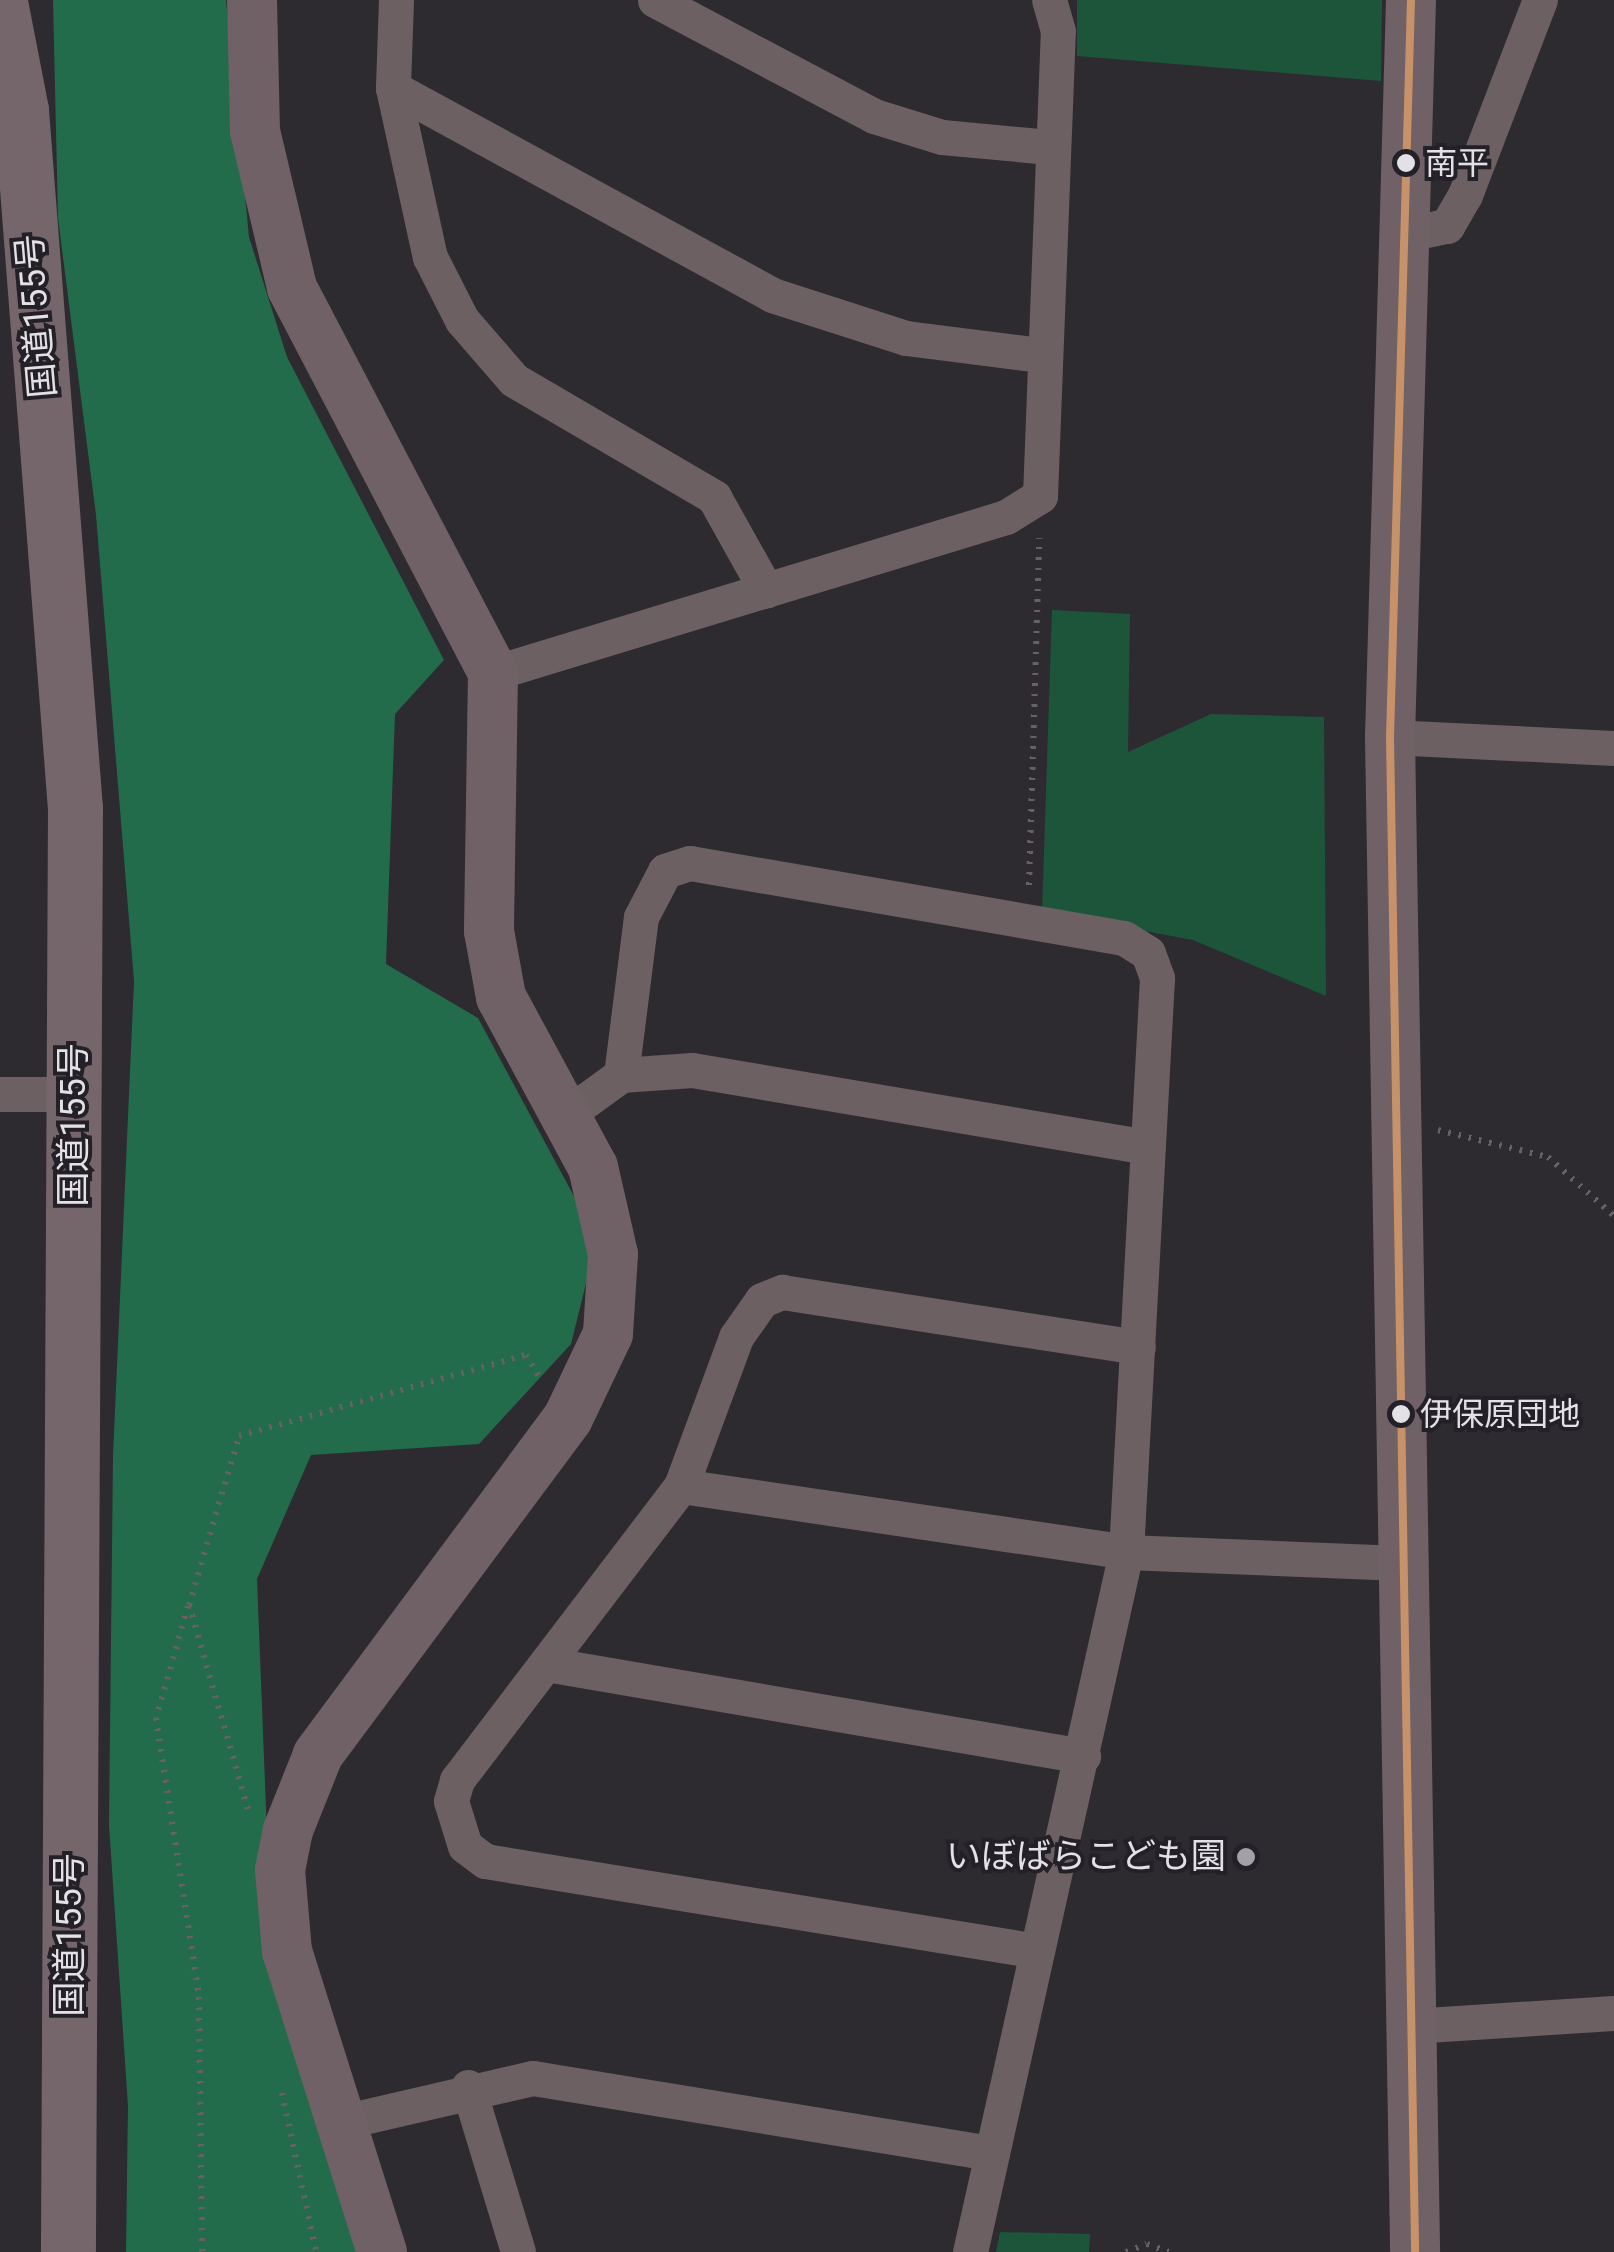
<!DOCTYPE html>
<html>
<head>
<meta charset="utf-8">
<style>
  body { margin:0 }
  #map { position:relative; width:1614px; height:2252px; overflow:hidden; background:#2d2b30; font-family:Roboto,"Noto Sans JP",sans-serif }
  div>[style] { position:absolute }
  .green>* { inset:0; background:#1d553b }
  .forest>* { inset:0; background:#226c4b }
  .path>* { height:6px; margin-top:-3px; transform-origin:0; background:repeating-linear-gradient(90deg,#686164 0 2.5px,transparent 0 10.5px) }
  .street>* { height:35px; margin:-17.5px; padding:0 17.5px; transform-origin:17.5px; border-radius:17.5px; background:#6d6063 }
  .secondary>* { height:50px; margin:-25px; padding:0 25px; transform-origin:25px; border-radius:25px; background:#6f6166 }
  .highway>* { height:55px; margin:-27.5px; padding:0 27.5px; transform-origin:27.5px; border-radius:27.5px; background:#74666b }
  .bus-1>* { height:8px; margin:-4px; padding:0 4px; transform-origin:4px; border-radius:4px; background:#c7916a }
  .dots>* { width:28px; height:28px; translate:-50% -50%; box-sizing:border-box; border:5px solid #242027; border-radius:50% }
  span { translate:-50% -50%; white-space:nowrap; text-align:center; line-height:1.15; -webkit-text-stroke:8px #242027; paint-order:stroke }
  .bus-label { font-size:32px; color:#e3e1e6 }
  .left { translate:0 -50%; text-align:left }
  .street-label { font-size:35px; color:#e3e1e6 }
  .poi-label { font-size:35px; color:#e3e1e6 }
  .right { translate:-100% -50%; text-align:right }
</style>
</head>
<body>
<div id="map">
  <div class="green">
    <i style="clip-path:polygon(1077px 0,1382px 0,1381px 81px,1077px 56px)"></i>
    <i style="clip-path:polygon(1052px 610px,1130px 614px,1128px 752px,1211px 714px,1324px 717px,1326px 996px,1193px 940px,1042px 912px)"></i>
    <i style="clip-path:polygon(1000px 2232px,1090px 2234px,1089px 2252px,996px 2252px)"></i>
  </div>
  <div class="forest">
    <i style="clip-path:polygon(53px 0,226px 0,249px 237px,287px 357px,444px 660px,395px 714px,386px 964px,478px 1018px,597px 1239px,571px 1344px,479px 1444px,311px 1455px,257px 1579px,268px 1860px,363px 2252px,126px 2252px,128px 2106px,109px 1825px,113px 1456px,134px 981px,96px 515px,58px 218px)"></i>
  </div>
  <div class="path">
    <i style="left:1029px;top:885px;width:347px;rotate:-88.3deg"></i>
    <i style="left:1438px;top:1130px;width:113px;rotate:13.8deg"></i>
    <i style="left:1548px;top:1157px;width:89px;rotate:41.8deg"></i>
    <i style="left:188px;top:1606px;width:116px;rotate:105.9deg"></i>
    <i style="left:156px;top:1718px;width:282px;rotate:81.2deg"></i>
    <i style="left:199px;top:1997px;width:255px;rotate:89.3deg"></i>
    <i style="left:248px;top:1809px;width:212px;rotate:-106.1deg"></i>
    <i style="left:189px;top:1605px;width:176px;rotate:-73.5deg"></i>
    <i style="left:239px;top:1436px;width:298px;rotate:-15.8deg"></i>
    <i style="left:526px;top:1355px;width:26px;rotate:59deg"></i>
    <i style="left:282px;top:2093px;width:163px;rotate:77.9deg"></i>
    <i style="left:1126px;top:2252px;width:22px;rotate:-21deg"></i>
    <i style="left:1147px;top:2244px;width:23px;rotate:20deg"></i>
  </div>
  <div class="street">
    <i style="left:396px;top:0;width:88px;rotate:92deg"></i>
    <i style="left:393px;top:88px;width:173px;rotate:77.7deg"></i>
    <i style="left:430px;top:257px;width:71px;rotate:63.1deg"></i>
    <i style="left:462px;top:320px;width:79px;rotate:49.1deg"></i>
    <i style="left:514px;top:380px;width:232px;rotate:30.3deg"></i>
    <i style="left:714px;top:497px;width:107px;rotate:60.8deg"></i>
    <i style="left:655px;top:0;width:248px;rotate:27.9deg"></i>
    <i style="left:874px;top:116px;width:71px;rotate:17.2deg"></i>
    <i style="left:942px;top:137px;width:108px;rotate:5.3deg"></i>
    <i style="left:393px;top:88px;width:432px;rotate:28.6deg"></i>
    <i style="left:772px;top:295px;width:141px;rotate:17.8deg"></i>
    <i style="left:906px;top:338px;width:135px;rotate:7.2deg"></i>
    <i style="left:1408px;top:234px;width:40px;rotate:-12deg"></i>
    <i style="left:1447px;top:226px;width:36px;rotate:-60deg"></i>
    <i style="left:1465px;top:195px;width:209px;rotate:-69deg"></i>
    <i style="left:493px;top:673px;width:536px;rotate:-16.91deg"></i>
    <i style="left:1006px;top:517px;width:40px;rotate:-32deg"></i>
    <i style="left:1040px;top:496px;width:465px;rotate:-87.8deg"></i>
    <i style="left:1058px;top:31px;width:32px;rotate:-106deg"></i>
    <i style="left:1390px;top:737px;width:224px;rotate:2.8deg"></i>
    <i style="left:621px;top:1075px;width:71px;rotate:-4deg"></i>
    <i style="left:692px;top:1070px;width:462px;rotate:9.6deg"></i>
    <i style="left:0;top:1094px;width:74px"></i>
    <i style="left:566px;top:1115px;width:68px;rotate:-36deg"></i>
    <i style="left:621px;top:1075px;width:159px;rotate:-82.8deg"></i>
    <i style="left:641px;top:917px;width:52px;rotate:-62.4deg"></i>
    <i style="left:665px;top:871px;width:26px;rotate:-18deg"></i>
    <i style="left:690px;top:863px;width:440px;rotate:9.8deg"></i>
    <i style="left:1124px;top:938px;width:28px;rotate:32deg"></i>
    <i style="left:1148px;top:953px;width:27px;rotate:70deg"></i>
    <i style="left:1157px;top:978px;width:575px;rotate:93.09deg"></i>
    <i style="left:1126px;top:1552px;width:717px;rotate:102.56deg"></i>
    <i style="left:681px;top:1486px;width:450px;rotate:8.4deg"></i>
    <i style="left:1126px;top:1552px;width:275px;rotate:2.3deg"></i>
    <i style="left:546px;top:1664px;width:545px;rotate:9.72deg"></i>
    <i style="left:1037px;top:1951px;width:559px;rotate:-170.74deg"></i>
    <i style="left:485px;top:1861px;width:25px;rotate:-143deg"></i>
    <i style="left:465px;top:1846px;width:47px;rotate:-107.3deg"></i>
    <i style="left:451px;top:1801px;width:22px;rotate:-74deg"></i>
    <i style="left:457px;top:1780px;width:370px;rotate:-52.7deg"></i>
    <i style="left:681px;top:1486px;width:159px;rotate:-69.7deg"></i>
    <i style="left:736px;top:1337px;width:45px;rotate:-54.9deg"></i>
    <i style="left:762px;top:1300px;width:22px;rotate:-22deg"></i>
    <i style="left:782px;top:1292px;width:360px;rotate:8.8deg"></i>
    <i style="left:1411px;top:2026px;width:203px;rotate:-3.7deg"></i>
    <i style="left:468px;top:2087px;width:172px;rotate:73.1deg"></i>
    <i style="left:342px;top:2122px;width:196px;rotate:-13deg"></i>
    <i style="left:533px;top:2078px;width:465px;rotate:9.3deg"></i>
  </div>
  <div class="secondary">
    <i style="left:252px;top:0;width:131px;rotate:88.7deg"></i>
    <i style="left:255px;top:131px;width:161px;rotate:76.7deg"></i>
    <i style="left:292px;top:288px;width:434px;rotate:62.4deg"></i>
    <i style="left:493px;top:673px;width:258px;rotate:90.9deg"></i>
    <i style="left:489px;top:931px;width:67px;rotate:79.7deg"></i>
    <i style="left:501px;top:997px;width:193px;rotate:61.6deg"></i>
    <i style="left:593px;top:1167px;width:89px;rotate:77.1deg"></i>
    <i style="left:613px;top:1254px;width:80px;rotate:93.6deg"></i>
    <i style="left:608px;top:1334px;width:93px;rotate:115.5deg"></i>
    <i style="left:568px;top:1418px;width:420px;rotate:126.6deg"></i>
    <i style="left:318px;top:1755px;width:81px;rotate:111.8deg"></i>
    <i style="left:288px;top:1830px;width:41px;rotate:101.3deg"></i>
    <i style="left:280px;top:1870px;width:81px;rotate:85.1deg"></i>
    <i style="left:287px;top:1951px;width:316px;rotate:72.5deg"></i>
    <i style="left:1411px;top:0;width:737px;rotate:91.63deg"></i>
    <i style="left:1390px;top:737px;width:1515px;rotate:89.05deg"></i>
  </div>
  <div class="highway">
    <i style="left:0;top:2px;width:110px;rotate:79deg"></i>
    <i style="left:21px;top:110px;width:700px;rotate:85.58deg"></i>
    <i style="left:75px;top:808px;width:1444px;rotate:90.28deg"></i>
  </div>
  <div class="bus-1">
    <i style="left:1411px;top:0;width:737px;rotate:91.63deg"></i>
    <i style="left:1390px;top:737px;width:1515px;rotate:89.05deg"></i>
  </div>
  <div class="dots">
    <i style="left:1406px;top:163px;background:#e3e1e6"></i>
    <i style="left:1401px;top:1414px;background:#e3e1e6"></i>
    <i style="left:1246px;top:1857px;background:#a3a1a6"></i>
  </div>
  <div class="bus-label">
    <span class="left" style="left:1425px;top:163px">南平</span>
    <span class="left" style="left:1420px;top:1414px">伊保原団地</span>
  </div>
  <div class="street-label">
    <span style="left:37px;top:316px;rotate:-95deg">国道155号</span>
    <span style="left:74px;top:1125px;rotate:-90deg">国道155号</span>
    <span style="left:70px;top:1935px;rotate:-90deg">国道155号</span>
  </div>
  <div class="poi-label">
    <span class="right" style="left:1226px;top:1857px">いぼばらこども園</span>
  </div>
</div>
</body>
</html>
